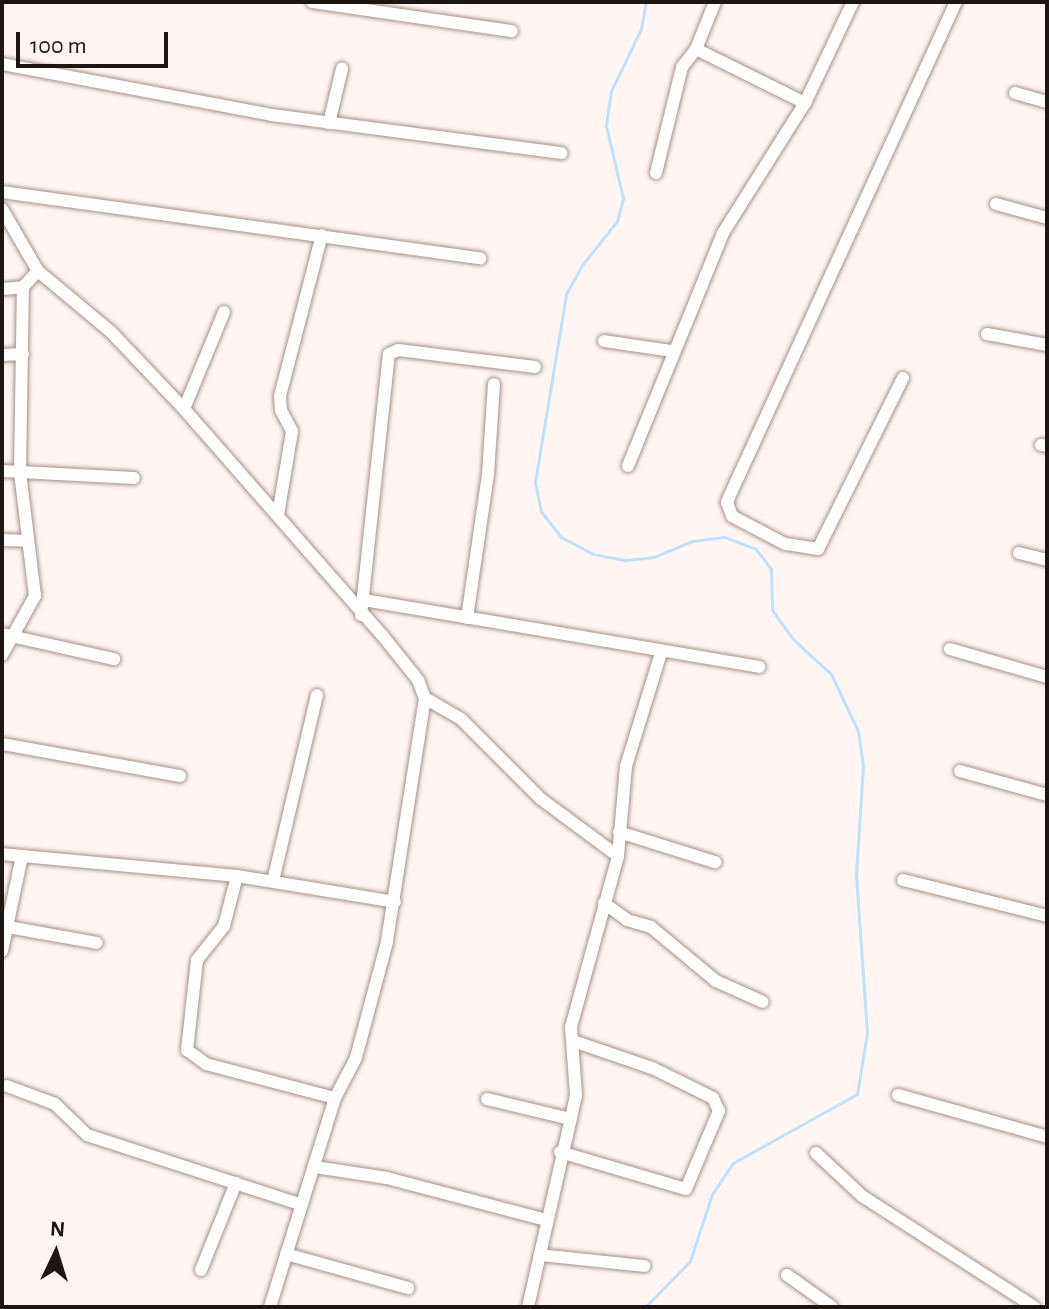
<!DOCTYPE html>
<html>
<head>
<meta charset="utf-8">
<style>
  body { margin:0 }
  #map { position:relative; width:1049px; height:1309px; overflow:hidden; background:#fff6f3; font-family:"Alegreya Sans",sans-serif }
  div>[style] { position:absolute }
  .stream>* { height:3px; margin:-1.5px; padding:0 1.5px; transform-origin:1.5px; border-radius:1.5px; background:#c0e0f9 }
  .roads { filter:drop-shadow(0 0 2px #a49188) drop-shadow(0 0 2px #a49188) }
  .street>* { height:12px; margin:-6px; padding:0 6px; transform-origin:6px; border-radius:6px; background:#fff }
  span { translate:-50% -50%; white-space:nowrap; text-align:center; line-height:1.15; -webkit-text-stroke:6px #fff6f3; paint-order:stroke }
  .frame { position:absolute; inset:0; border:4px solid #1d1613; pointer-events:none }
  .north { position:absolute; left:16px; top:1213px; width:80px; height:80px; -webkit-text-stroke:6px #fff6f3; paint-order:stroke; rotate:4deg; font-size:22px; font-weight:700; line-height:32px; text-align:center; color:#1d1613 }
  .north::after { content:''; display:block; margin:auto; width:28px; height:36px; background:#1d1613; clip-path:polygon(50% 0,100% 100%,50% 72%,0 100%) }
  .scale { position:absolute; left:16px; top:32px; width:152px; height:36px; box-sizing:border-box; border:4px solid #1d1613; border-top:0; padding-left:10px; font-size:24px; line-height:28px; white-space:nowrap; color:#1d1613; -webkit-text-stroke:6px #fff6f3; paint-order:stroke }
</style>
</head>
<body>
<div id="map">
  <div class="stream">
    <i style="left:645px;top:1307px;width:64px;rotate:-45.6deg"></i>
    <i style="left:690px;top:1261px;width:71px;rotate:-71.8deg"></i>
    <i style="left:712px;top:1194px;width:37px;rotate:-56deg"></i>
    <i style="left:733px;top:1163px;width:142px;rotate:-29.1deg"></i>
    <i style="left:857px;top:1094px;width:62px;rotate:-80.7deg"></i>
    <i style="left:867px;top:1033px;width:159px;rotate:-94deg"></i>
    <i style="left:856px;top:874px;width:108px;rotate:-86.3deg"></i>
    <i style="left:863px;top:766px;width:35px;rotate:-98deg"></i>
    <i style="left:858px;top:731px;width:63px;rotate:-115.3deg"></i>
    <i style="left:831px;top:674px;width:52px;rotate:-137.4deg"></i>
    <i style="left:793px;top:639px;width:36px;rotate:-126deg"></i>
    <i style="left:772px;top:610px;width:41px;rotate:-91.4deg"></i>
    <i style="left:771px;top:569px;width:25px;rotate:-127deg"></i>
    <i style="left:756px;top:549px;width:34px;rotate:-159deg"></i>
    <i style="left:724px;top:537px;width:32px;rotate:173deg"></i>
    <i style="left:692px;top:541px;width:41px;rotate:157.2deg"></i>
    <i style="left:654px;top:557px;width:30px;rotate:174deg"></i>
    <i style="left:624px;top:560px;width:32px;rotate:-169deg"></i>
    <i style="left:593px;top:554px;width:36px;rotate:-152deg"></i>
    <i style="left:561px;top:537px;width:33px;rotate:-128deg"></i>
    <i style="left:541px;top:511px;width:30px;rotate:-102deg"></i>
    <i style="left:535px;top:482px;width:191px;rotate:-80.6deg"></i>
    <i style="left:566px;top:294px;width:33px;rotate:-61deg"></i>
    <i style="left:582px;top:265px;width:56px;rotate:-51.5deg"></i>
    <i style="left:617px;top:221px;width:24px;rotate:-75deg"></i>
    <i style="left:623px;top:198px;width:74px;rotate:-103.3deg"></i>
    <i style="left:606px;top:126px;width:35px;rotate:-82deg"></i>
    <i style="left:611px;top:91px;width:69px;rotate:-64.2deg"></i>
    <i style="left:641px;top:29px;width:27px;rotate:-80deg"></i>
  </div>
  <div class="roads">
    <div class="street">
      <i style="left:312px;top:2px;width:202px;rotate:8.3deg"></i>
      <i style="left:715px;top:2px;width:51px;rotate:112deg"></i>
      <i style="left:696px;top:49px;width:122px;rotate:26.4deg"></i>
      <i style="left:2px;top:64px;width:275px;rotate:10.7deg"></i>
      <i style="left:272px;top:115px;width:292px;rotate:7.5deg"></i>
      <i style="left:1015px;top:93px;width:33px;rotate:16deg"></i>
      <i style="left:329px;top:123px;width:56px;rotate:-76.5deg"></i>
      <i style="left:656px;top:173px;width:109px;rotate:-76.2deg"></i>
      <i style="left:682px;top:67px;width:23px;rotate:-52deg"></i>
      <i style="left:2px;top:192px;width:483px;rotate:7.9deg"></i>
      <i style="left:996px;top:204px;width:53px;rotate:15.4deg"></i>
      <i style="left:2px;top:209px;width:72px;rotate:59.9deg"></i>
      <i style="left:38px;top:271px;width:95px;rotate:39.9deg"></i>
      <i style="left:111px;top:332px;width:106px;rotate:46.5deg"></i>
      <i style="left:184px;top:409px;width:300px;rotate:48.8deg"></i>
      <i style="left:382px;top:635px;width:58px;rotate:51.3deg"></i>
      <i style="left:418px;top:680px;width:19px;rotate:69deg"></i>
      <i style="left:425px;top:698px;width:247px;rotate:98.9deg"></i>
      <i style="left:387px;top:942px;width:120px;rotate:105deg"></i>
      <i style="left:356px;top:1058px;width:45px;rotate:117.7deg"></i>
      <i style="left:335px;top:1098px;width:219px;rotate:107.3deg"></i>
      <i style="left:2px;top:289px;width:21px;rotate:-5deg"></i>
      <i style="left:23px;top:287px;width:22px;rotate:-47deg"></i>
      <i style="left:987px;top:334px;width:61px;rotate:10.4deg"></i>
      <i style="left:604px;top:341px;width:68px;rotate:8.5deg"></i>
      <i style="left:2px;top:355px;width:21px;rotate:-3deg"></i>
      <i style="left:903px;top:378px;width:191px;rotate:116.4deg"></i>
      <i style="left:818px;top:549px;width:33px;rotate:-171deg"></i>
      <i style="left:785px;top:544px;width:60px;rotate:-152.2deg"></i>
      <i style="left:732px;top:516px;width:15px;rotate:-110deg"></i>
      <i style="left:727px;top:502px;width:22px;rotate:-66deg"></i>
      <i style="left:736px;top:482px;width:528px;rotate:-65.38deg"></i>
      <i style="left:184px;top:409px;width:105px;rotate:-67.6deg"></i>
      <i style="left:1041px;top:445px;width:6px;rotate:9deg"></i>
      <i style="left:628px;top:466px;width:252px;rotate:-67.8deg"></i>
      <i style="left:723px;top:233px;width:154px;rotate:-57.8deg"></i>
      <i style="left:805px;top:103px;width:112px;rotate:-64.6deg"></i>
      <i style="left:2px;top:471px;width:132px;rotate:3deg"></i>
      <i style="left:278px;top:515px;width:85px;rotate:-80.5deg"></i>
      <i style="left:292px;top:431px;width:24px;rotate:-118deg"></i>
      <i style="left:281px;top:410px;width:14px;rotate:-94deg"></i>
      <i style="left:280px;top:396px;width:166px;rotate:-75.4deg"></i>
      <i style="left:2px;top:540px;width:25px;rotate:2deg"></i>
      <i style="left:1019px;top:553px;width:29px;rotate:14deg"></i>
      <i style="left:364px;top:600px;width:401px;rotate:9.6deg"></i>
      <i style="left:361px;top:615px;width:262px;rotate:-83.9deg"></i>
      <i style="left:389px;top:354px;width:10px;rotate:-24deg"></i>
      <i style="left:398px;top:350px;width:138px;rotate:7.1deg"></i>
      <i style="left:467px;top:618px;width:146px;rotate:-81.7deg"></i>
      <i style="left:488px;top:474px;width:90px;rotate:-86.2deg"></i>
      <i style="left:2px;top:634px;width:115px;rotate:12.6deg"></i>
      <i style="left:950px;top:649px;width:101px;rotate:16.1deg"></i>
      <i style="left:2px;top:655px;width:68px;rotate:-60.8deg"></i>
      <i style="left:35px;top:596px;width:125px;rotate:-96.9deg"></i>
      <i style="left:20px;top:472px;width:185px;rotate:-89.1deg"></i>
      <i style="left:425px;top:698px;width:42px;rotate:30.3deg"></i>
      <i style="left:461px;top:719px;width:113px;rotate:45deg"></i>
      <i style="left:541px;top:799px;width:96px;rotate:36.5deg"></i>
      <i style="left:2px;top:744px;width:181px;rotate:10.2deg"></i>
      <i style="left:960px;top:771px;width:90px;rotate:15.4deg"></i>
      <i style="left:619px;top:832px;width:101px;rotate:17.4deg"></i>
      <i style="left:2px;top:854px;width:20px;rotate:6deg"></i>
      <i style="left:22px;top:856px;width:97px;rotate:101.9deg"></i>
      <i style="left:22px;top:856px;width:216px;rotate:5.3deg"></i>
      <i style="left:237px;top:876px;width:160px;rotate:9.3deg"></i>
      <i style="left:237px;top:876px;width:52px;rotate:104.6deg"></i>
      <i style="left:224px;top:926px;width:43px;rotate:128.5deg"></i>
      <i style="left:197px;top:960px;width:91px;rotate:96.3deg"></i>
      <i style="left:187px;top:1050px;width:24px;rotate:36deg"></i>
      <i style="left:206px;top:1064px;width:133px;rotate:14.8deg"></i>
      <i style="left:903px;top:880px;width:148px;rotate:14deg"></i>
      <i style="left:273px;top:881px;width:191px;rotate:-76.7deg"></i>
      <i style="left:604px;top:903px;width:29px;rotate:36deg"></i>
      <i style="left:627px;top:920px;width:25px;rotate:16deg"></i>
      <i style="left:651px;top:927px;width:85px;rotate:39.7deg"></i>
      <i style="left:716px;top:981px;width:51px;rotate:24.1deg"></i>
      <i style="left:8px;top:927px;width:90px;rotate:10.2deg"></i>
      <i style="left:7px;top:1086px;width:51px;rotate:20.6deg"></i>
      <i style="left:55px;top:1104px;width:45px;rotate:44.1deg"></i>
      <i style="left:87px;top:1135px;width:226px;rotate:18deg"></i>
      <i style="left:898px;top:1095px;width:155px;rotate:15.7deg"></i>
      <i style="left:487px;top:1099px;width:86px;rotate:13.4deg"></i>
      <i style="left:560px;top:1152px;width:131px;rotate:16.4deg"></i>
      <i style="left:686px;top:1189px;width:85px;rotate:-67.1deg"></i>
      <i style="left:719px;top:1111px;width:14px;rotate:-115deg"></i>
      <i style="left:713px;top:1098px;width:68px;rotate:-153.8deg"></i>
      <i style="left:652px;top:1068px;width:83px;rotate:-161.1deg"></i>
      <i style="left:816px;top:1153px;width:63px;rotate:43.1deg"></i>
      <i style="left:862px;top:1196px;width:205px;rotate:32.8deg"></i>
      <i style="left:315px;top:1167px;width:73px;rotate:8.7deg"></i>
      <i style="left:387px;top:1178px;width:164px;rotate:14.8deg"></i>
      <i style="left:286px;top:1254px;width:127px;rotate:15.6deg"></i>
      <i style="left:540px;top:1255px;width:105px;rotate:6deg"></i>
      <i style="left:201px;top:1270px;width:94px;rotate:-68.1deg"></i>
      <i style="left:787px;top:1275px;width:55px;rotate:35.4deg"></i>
      <i style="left:528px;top:1307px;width:217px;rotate:-77.2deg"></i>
      <i style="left:576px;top:1095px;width:68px;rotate:-94.2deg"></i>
      <i style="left:571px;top:1027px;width:177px;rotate:-74.6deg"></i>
      <i style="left:618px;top:856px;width:90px;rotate:-84.9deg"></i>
      <i style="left:626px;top:766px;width:121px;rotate:-72.8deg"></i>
    </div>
  </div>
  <div class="frame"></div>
  <div class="north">N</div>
  <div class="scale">100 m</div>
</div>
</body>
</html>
